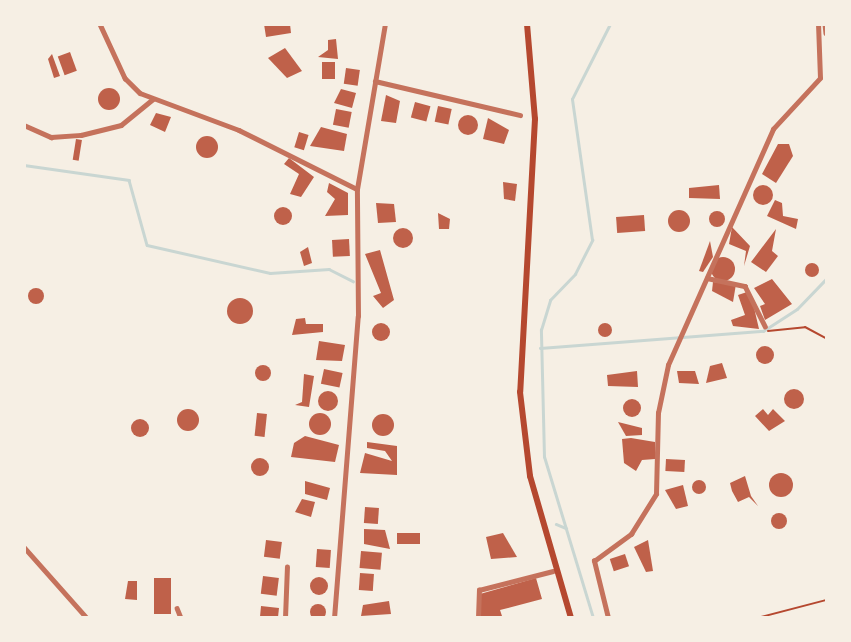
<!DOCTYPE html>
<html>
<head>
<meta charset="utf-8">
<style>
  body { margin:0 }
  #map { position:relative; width:851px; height:642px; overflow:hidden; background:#f6efe4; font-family:"DejaVu Sans",sans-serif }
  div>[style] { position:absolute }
  .stream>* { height:2.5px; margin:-1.25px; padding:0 1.25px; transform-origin:1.25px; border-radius:1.25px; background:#c9d6d2 }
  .building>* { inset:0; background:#bf614a; transform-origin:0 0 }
  .round { border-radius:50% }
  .path>* { height:2px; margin:-1px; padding:0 1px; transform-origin:1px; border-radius:1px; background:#b5482f }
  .minor>* { height:4.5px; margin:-2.25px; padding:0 2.25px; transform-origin:2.25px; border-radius:2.25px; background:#c5725c }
  .tertiary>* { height:5px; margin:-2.5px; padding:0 2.5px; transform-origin:2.5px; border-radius:2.5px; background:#c5725c }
  .secondary>* { height:6px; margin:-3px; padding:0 3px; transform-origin:3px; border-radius:3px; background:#b5482f }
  span { translate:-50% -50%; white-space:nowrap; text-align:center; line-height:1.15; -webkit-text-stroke:6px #f6efe4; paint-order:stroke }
  .frame { position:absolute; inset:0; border:26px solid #f6efe4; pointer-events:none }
</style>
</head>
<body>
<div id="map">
  <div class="stream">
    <i style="left:24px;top:165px;width:106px;rotate:8.1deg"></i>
    <i style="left:129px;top:180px;width:67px;rotate:74.5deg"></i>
    <i style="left:147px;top:245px;width:126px;rotate:12.8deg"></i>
    <i style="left:270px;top:273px;width:59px;rotate:-3.9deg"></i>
    <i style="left:329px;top:269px;width:27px;rotate:27deg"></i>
    <i style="left:540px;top:348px;width:224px;rotate:-4.4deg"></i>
    <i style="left:763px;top:331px;width:40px;rotate:-32.9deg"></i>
    <i style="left:797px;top:309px;width:42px;rotate:-46deg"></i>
    <i style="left:556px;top:524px;width:11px;rotate:22deg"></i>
    <i style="left:593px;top:618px;width:168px;rotate:-106.9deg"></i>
    <i style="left:544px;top:457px;width:127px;rotate:-91.4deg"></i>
    <i style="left:541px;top:330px;width:31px;rotate:-73deg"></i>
    <i style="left:550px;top:300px;width:36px;rotate:-46deg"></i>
    <i style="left:575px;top:274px;width:38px;rotate:-63deg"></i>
    <i style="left:592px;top:240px;width:142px;rotate:-98.1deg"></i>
    <i style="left:572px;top:99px;width:84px;rotate:-63.1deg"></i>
  </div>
  <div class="building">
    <i style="clip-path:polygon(264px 24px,290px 24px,291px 33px,266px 37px)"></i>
    <i style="clip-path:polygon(336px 39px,338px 59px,318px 57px,328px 50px,328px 40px)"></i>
    <i style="clip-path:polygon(285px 48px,302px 71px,287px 78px,268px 58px)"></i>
    <i style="left:70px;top:52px;width:20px;height:13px;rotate:70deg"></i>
    <i style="clip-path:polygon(52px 54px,60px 76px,54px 78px,48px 59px)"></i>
    <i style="left:322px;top:62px;width:13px;height:17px"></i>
    <i style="left:346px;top:68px;width:14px;height:16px;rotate:8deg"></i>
    <i class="round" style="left:98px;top:88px;width:22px;height:22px"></i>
    <i style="clip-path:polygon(341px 89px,356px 93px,352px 108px,334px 103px)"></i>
    <i style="clip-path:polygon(386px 95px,400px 101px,396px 123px,381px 121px)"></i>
    <i style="left:415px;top:102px;width:16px;height:16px;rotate:15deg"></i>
    <i style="left:438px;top:106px;width:14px;height:16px;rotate:12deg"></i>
    <i style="left:336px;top:109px;width:16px;height:16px;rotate:11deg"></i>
    <i style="clip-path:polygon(156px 113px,171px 117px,165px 132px,150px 125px)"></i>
    <i class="round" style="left:458px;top:115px;width:20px;height:20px"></i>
    <i style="clip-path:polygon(488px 118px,509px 130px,504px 144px,483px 139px)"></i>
    <i style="clip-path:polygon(321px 127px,347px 134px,344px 151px,310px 146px)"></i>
    <i style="left:299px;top:132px;width:10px;height:16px;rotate:17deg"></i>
    <i class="round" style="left:196px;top:136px;width:22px;height:22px"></i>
    <i style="left:76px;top:139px;width:6px;height:21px;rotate:9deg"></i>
    <i style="clip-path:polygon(778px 144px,789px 144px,793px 156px,776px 183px,762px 174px)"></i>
    <i style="clip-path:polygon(289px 158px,314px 177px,301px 197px,290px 194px,299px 174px,284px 164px)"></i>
    <i style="clip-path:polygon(503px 182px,517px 184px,515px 201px,504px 199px)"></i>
    <i style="clip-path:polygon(329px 183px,348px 193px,348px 215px,325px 216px,335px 199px,327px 192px)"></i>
    <i style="clip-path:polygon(719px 185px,720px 199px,689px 198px,689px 188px)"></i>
    <i class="round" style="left:753px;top:185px;width:20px;height:20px"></i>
    <i style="clip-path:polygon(775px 200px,782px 203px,783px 216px,798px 219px,796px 229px,767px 216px)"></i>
    <i style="clip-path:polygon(376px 203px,394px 204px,396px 222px,378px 223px)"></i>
    <i class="round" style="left:274px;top:207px;width:18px;height:18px"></i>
    <i class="round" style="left:668px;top:210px;width:22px;height:22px"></i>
    <i class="round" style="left:709px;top:211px;width:16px;height:16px"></i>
    <i style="clip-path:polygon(438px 213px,450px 219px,449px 229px,439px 229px)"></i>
    <i style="left:644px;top:215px;width:16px;height:28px;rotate:86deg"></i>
    <i style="clip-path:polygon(732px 227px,750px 246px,744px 266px,746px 251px,729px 244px)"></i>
    <i class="round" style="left:393px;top:228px;width:20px;height:20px"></i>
    <i style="clip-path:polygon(776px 229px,772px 251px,778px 256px,766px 272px,751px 262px)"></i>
    <i style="left:349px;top:239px;width:17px;height:17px;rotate:87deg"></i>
    <i style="clip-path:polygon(710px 241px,713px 257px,703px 272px,699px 271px)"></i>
    <i style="clip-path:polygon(308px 247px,312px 263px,304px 266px,300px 252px)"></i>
    <i style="clip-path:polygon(380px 250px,394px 300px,383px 308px,373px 296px,381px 293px,365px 254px)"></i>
    <i class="round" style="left:711px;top:257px;width:24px;height:24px"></i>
    <i class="round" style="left:805px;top:263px;width:14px;height:14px"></i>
    <i style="clip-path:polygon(772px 279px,792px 304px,765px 320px,760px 306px,765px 304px,754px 288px)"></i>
    <i style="clip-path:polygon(713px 282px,736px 284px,733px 302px,712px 291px)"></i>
    <i class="round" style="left:28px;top:288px;width:16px;height:16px"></i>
    <i style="clip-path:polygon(747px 292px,752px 299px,759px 329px,733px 326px,731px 320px,745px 315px,738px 295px)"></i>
    <i class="round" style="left:227px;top:298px;width:26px;height:26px"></i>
    <i style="clip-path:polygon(305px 318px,306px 324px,323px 324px,323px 332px,292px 335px,296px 319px)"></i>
    <i class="round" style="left:372px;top:323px;width:18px;height:18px"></i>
    <i class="round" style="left:598px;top:323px;width:14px;height:14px"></i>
    <i style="clip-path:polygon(319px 341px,345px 345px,342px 361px,316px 360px)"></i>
    <i class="round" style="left:756px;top:346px;width:18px;height:18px"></i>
    <i style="clip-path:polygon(722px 363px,727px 378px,706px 383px,710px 366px)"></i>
    <i class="round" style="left:255px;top:365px;width:16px;height:16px"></i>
    <i style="left:324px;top:369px;width:19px;height:15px;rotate:12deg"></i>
    <i style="clip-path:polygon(637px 371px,638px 387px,608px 386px,607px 375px)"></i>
    <i style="clip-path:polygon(677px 371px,695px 371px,699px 384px,679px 383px)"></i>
    <i style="clip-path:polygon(304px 374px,314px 376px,309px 407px,295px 405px,302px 402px)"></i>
    <i class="round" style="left:784px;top:389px;width:20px;height:20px"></i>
    <i class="round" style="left:318px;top:391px;width:20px;height:20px"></i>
    <i class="round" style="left:623px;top:399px;width:18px;height:18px"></i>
    <i class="round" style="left:177px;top:409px;width:22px;height:22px"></i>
    <i style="clip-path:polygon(763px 409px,768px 415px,773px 409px,785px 421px,769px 431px,755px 416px)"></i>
    <i class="round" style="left:309px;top:413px;width:22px;height:22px"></i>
    <i style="left:257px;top:413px;width:10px;height:23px;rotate:6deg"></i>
    <i class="round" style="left:372px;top:414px;width:22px;height:22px"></i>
    <i class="round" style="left:131px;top:419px;width:18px;height:18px"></i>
    <i style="clip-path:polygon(618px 422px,642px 428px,642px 435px,626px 436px)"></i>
    <i style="clip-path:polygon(305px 436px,339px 445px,335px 462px,291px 457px,294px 443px)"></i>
    <i style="clip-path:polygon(631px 438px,655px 442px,655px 459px,642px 460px,636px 471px,624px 463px,622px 439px)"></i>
    <i style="clip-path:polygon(367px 442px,397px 446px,397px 475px,360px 473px,365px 453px,392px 461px,385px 451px,367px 448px)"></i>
    <i class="round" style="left:251px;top:458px;width:18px;height:18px"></i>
    <i style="left:666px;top:459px;width:19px;height:12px;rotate:3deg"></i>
    <i class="round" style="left:769px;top:473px;width:24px;height:24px"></i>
    <i style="clip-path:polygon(745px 476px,751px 496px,758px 506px,749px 497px,738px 502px,732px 491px,730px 483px)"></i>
    <i class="round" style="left:692px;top:480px;width:14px;height:14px"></i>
    <i style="clip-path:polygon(305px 481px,330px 488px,327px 500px,305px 494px)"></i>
    <i style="clip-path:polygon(683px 485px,688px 506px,676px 509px,665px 490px)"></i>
    <i style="clip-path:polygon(302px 499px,315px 502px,311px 517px,295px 512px)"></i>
    <i style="left:365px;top:507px;width:14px;height:16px;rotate:4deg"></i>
    <i class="round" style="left:771px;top:513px;width:16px;height:16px"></i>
    <i style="clip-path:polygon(385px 530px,390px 549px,364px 544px,364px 529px)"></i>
    <i style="left:397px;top:533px;width:23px;height:11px"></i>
    <i style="clip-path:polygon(503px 533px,517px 557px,491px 559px,486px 537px)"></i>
    <i style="left:266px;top:540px;width:16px;height:17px;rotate:7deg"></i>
    <i style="clip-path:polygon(648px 540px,653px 571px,646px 572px,634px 547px)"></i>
    <i style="left:317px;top:549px;width:14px;height:18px;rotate:4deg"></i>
    <i style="left:361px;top:551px;width:21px;height:17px;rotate:5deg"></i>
    <i style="left:625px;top:554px;width:13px;height:16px;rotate:72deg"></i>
    <i style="left:360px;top:573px;width:14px;height:17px;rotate:4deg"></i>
    <i style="left:263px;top:576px;width:16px;height:18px;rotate:7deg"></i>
    <i class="round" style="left:310px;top:577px;width:18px;height:18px"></i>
    <i style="left:154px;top:578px;width:17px;height:36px"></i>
    <i style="clip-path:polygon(536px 578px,542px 599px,500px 610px,502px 616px,480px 617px,480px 594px)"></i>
    <i style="clip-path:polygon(128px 581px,137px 581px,137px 600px,125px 599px)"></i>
    <i style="clip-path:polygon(389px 601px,391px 614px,361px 616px,363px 605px)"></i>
    <i class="round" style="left:310px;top:604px;width:16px;height:16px"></i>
    <i style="clip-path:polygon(261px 606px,279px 608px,278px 617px,260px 617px)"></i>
  </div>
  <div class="path">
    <i style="left:768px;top:331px;width:37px;rotate:-6deg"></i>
    <i style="left:805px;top:327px;width:24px;rotate:28deg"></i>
    <i style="left:757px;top:618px;width:71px;rotate:-14.6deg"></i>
  </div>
  <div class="minor">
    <i style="left:100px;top:24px;width:60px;rotate:65.2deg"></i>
    <i style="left:125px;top:78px;width:21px;rotate:45deg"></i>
    <i style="left:140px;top:93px;width:106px;rotate:20.5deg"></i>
    <i style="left:239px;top:130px;width:132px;rotate:26.6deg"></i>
    <i style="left:825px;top:24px;width:9px;rotate:84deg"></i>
    <i style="left:375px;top:81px;width:149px;rotate:13.2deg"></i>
    <i style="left:24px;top:125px;width:30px;rotate:24deg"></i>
    <i style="left:51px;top:137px;width:30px;rotate:-4deg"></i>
    <i style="left:81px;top:135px;width:41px;rotate:-14deg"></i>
    <i style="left:121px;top:125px;width:41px;rotate:-39.1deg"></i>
    <i style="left:707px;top:278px;width:39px;rotate:12deg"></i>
    <i style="left:745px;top:286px;width:45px;rotate:63.4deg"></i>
    <i style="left:24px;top:547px;width:95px;rotate:48.4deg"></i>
    <i style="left:177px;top:608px;width:11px;rotate:68deg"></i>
    <i style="left:285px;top:618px;width:51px;rotate:-87.8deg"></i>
    <i style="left:478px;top:618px;width:28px;rotate:-88deg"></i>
    <i style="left:479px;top:590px;width:76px;rotate:-14.4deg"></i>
    <i style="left:608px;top:618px;width:59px;rotate:-103.8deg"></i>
    <i style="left:594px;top:561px;width:46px;rotate:-36.1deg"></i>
    <i style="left:631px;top:534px;width:47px;rotate:-58deg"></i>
    <i style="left:656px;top:494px;width:81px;rotate:-88.6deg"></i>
    <i style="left:658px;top:413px;width:49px;rotate:-78.2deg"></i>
    <i style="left:668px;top:365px;width:258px;rotate:-66deg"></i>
    <i style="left:773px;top:129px;width:69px;rotate:-47.3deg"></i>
    <i style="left:820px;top:78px;width:54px;rotate:-92.1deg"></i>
  </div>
  <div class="tertiary">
    <i style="left:334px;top:618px;width:303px;rotate:-85.5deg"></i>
    <i style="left:358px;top:316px;width:127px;rotate:-90.5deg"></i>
    <i style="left:357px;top:189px;width:167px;rotate:-80.4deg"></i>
  </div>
  <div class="secondary">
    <i style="left:527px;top:24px;width:95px;rotate:85.2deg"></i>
    <i style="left:535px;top:119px;width:273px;rotate:93.1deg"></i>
    <i style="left:520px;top:392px;width:85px;rotate:83.2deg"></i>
    <i style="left:530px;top:476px;width:148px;rotate:73.9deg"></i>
  </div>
  <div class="frame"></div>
</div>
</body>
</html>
